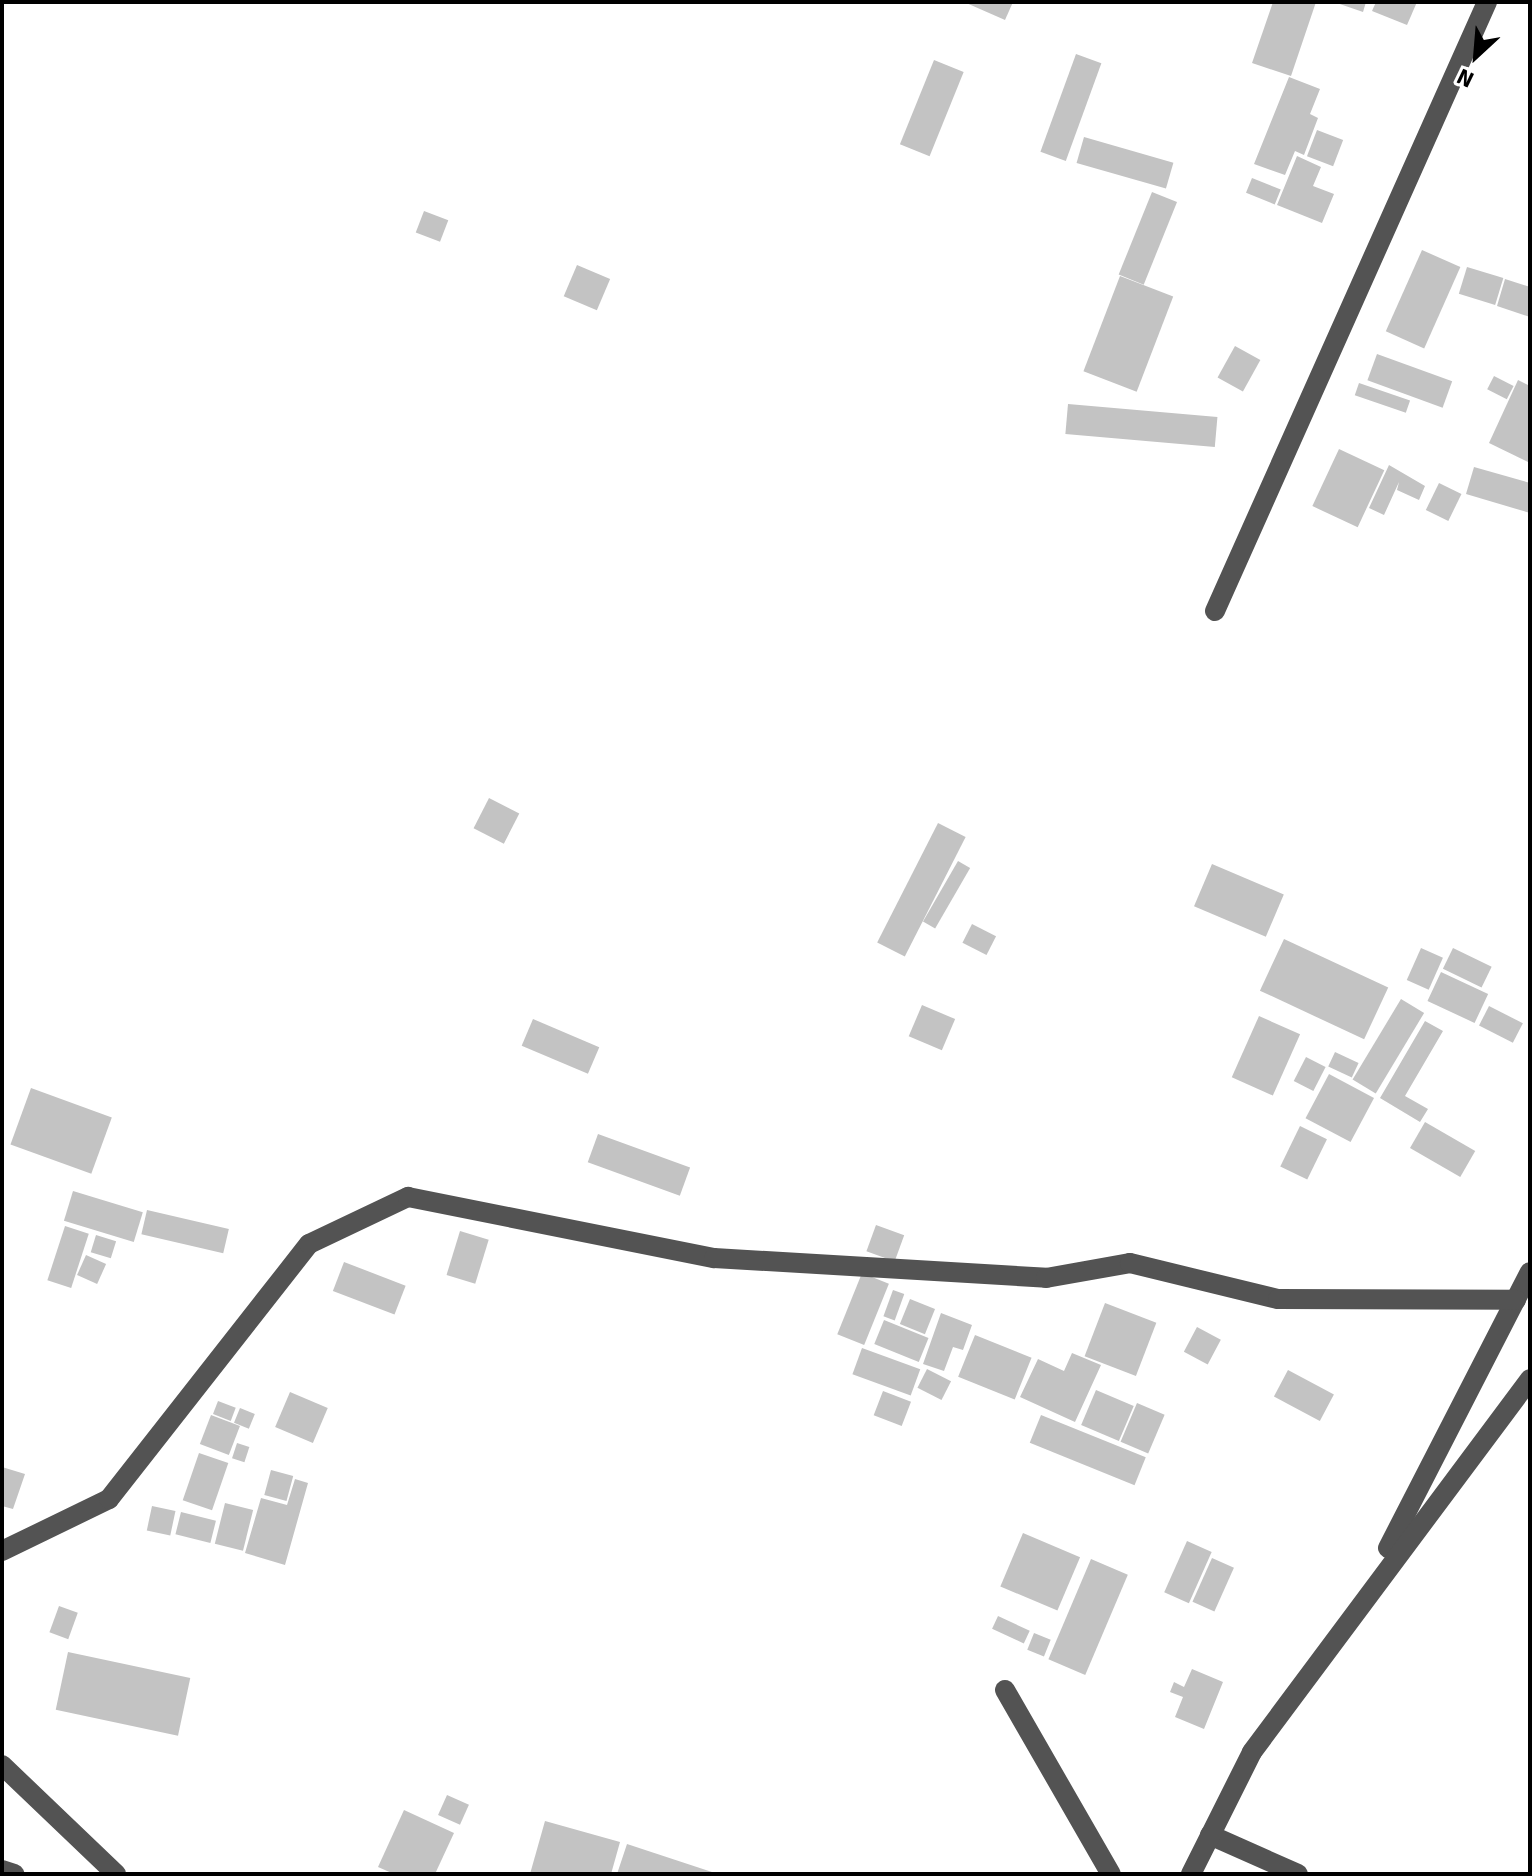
<!DOCTYPE html>
<html>
<head>
<meta charset="utf-8">
<style>
  body { margin:0 }
  #map { position:relative; width:1532px; height:1876px; overflow:hidden; background:#fff; font-family:Signika,sans-serif }
  div>[style] { position:absolute }
  .building>* { inset:0; background:#c3c3c3; transform-origin:0 0 }
  .minor>* { height:20px; margin:-10px; padding:0 10px; transform-origin:10px; border-radius:10px; background:#535353 }
  span { translate:-50% -50%; white-space:nowrap; text-align:center; line-height:1.15; -webkit-text-stroke:6px #fff; paint-order:stroke }
  .frame { position:absolute; inset:0; border:4px solid #000; pointer-events:none }
  .north { position:absolute; left:1436px; top:16px; width:80px; height:80px; -webkit-text-stroke:6px #fff; paint-order:stroke; rotate:206deg; font-size:22px; font-weight:700; line-height:32px; text-align:center; color:#000 }
  .north::after { content:''; display:block; margin:auto; width:28px; height:36px; background:#000; clip-path:polygon(50% 0,100% 100%,50% 72%,0 100%) }
</style>
</head>
<body>
<div id="map">
  <div class="building">
    <i style="clip-path:polygon(964px 2px,1013px 2px,1005px 20px)"></i>
    <i style="clip-path:polygon(1273px 2px,1316px 2px,1291px 76px,1252px 63px)"></i>
    <i style="clip-path:polygon(1334px 2px,1366px 2px,1363px 12px)"></i>
    <i style="clip-path:polygon(1376px 2px,1417px 2px,1407px 25px,1372px 11px)"></i>
    <i style="left:1076px;top:54px;width:27px;height:104px;rotate:20deg"></i>
    <i style="left:934px;top:60px;width:32px;height:91px;rotate:22deg"></i>
    <i style="clip-path:polygon(1289px 77px,1320px 89px,1310px 114px,1318px 118px,1304px 155px,1295px 151px,1285px 175px,1254px 164px)"></i>
    <i style="left:1317px;top:130px;width:28px;height:28px;rotate:21deg"></i>
    <i style="left:1084px;top:137px;width:93px;height:27px;rotate:16deg"></i>
    <i style="clip-path:polygon(1297px 156px,1321px 167px,1313px 186px,1334px 194px,1322px 223px,1277px 205px)"></i>
    <i style="left:1252px;top:178px;width:31px;height:16px;rotate:22deg"></i>
    <i style="left:1152px;top:192px;width:27px;height:89px;rotate:22deg"></i>
    <i style="left:424px;top:211px;width:26px;height:23px;rotate:21deg"></i>
    <i style="left:1422px;top:250px;width:42px;height:89px;rotate:24deg"></i>
    <i style="left:577px;top:265px;width:36px;height:34px;rotate:23deg"></i>
    <i style="left:1467px;top:267px;width:38px;height:28px;rotate:17deg"></i>
    <i style="left:1120px;top:276px;width:57px;height:102px;rotate:21deg"></i>
    <i style="clip-path:polygon(1505px 279px,1530px 287px,1530px 317px,1497px 306px)"></i>
    <i style="left:1235px;top:346px;width:29px;height:36px;rotate:29deg"></i>
    <i style="left:1377px;top:354px;width:80px;height:28px;rotate:20deg"></i>
    <i style="left:1494px;top:376px;width:22px;height:15px;rotate:27deg"></i>
    <i style="clip-path:polygon(1518px 380px,1530px 386px,1528px 462px,1489px 443px)"></i>
    <i style="left:1359px;top:383px;width:54px;height:13px;rotate:19deg"></i>
    <i style="left:1068px;top:404px;width:150px;height:30px;rotate:5deg"></i>
    <i style="left:1339px;top:449px;width:50px;height:63px;rotate:25deg"></i>
    <i style="clip-path:polygon(1389px 465px,1425px 486px,1419px 500px,1397px 490px,1399px 482px,1384px 515px,1369px 508px)"></i>
    <i style="clip-path:polygon(1474px 467px,1530px 483px,1530px 513px,1466px 494px)"></i>
    <i style="left:1439px;top:483px;width:25px;height:30px;rotate:26deg"></i>
    <i style="left:489px;top:798px;width:34px;height:34px;rotate:27deg"></i>
    <i style="left:938px;top:823px;width:31px;height:134px;rotate:27deg"></i>
    <i style="left:958px;top:861px;width:14px;height:70px;rotate:30deg"></i>
    <i style="left:1212px;top:864px;width:78px;height:46px;rotate:23deg"></i>
    <i style="left:972px;top:924px;width:27px;height:21px;rotate:27deg"></i>
    <i style="left:1284px;top:939px;width:115px;height:57px;rotate:25deg"></i>
    <i style="left:1421px;top:948px;width:24px;height:35px;rotate:24deg"></i>
    <i style="left:1453px;top:948px;width:43px;height:23px;rotate:26deg"></i>
    <i style="left:1441px;top:972px;width:52px;height:32px;rotate:25deg"></i>
    <i style="left:1401px;top:999px;width:27px;height:94px;rotate:31deg"></i>
    <i style="left:922px;top:1005px;width:36px;height:34px;rotate:23deg"></i>
    <i style="left:1489px;top:1006px;width:38px;height:22px;rotate:27deg"></i>
    <i style="left:1259px;top:1016px;width:45px;height:67px;rotate:24deg"></i>
    <i style="left:533px;top:1019px;width:72px;height:29px;rotate:23deg"></i>
    <i style="clip-path:polygon(1425px 1021px,1443px 1031px,1405px 1096px,1428px 1109px,1420px 1122px,1380px 1098px)"></i>
    <i style="left:1335px;top:1052px;width:26px;height:16px;rotate:25deg"></i>
    <i style="left:1306px;top:1057px;width:22px;height:27px;rotate:27deg"></i>
    <i style="left:1329px;top:1074px;width:51px;height:50px;rotate:28deg"></i>
    <i style="left:31px;top:1088px;width:86px;height:60px;rotate:20deg"></i>
    <i style="left:1425px;top:1122px;width:58px;height:30px;rotate:30deg"></i>
    <i style="left:1300px;top:1126px;width:30px;height:45px;rotate:26deg"></i>
    <i style="left:598px;top:1134px;width:98px;height:30px;rotate:20deg"></i>
    <i style="left:73px;top:1191px;width:73px;height:31px;rotate:17deg"></i>
    <i style="left:147px;top:1210px;width:84px;height:25px;rotate:13deg"></i>
    <i style="left:876px;top:1225px;width:30px;height:28px;rotate:20deg"></i>
    <i style="left:65px;top:1226px;width:25px;height:57px;rotate:18deg"></i>
    <i style="left:460px;top:1231px;width:30px;height:46px;rotate:17deg"></i>
    <i style="left:96px;top:1235px;width:21px;height:18px;rotate:17deg"></i>
    <i style="left:86px;top:1255px;width:22px;height:22px;rotate:24deg"></i>
    <i style="left:344px;top:1262px;width:66px;height:31px;rotate:21deg"></i>
    <i style="left:862px;top:1273px;width:29px;height:66px;rotate:22deg"></i>
    <i style="left:893px;top:1290px;width:12px;height:28px;rotate:20deg"></i>
    <i style="left:910px;top:1299px;width:27px;height:27px;rotate:22deg"></i>
    <i style="left:1105px;top:1303px;width:55px;height:57px;rotate:21deg"></i>
    <i style="clip-path:polygon(941px 1313px,972px 1325px,963px 1350px,953px 1347px,944px 1371px,923px 1364px)"></i>
    <i style="left:884px;top:1320px;width:48px;height:26px;rotate:22deg"></i>
    <i style="left:1197px;top:1327px;width:27px;height:28px;rotate:28deg"></i>
    <i style="left:975px;top:1335px;width:61px;height:45px;rotate:22deg"></i>
    <i style="left:862px;top:1348px;width:62px;height:28px;rotate:20deg"></i>
    <i style="clip-path:polygon(1072px 1353px,1101px 1365px,1075px 1422px,1020px 1397px,1038px 1359px,1064px 1371px)"></i>
    <i style="left:927px;top:1369px;width:27px;height:21px;rotate:27deg"></i>
    <i style="left:1288px;top:1370px;width:52px;height:30px;rotate:28deg"></i>
    <i style="left:1096px;top:1390px;width:41px;height:38px;rotate:23deg"></i>
    <i style="left:883px;top:1391px;width:30px;height:26px;rotate:21deg"></i>
    <i style="left:290px;top:1392px;width:41px;height:38px;rotate:23deg"></i>
    <i style="left:218px;top:1401px;width:19px;height:14px;rotate:21deg"></i>
    <i style="left:1137px;top:1403px;width:30px;height:42px;rotate:23deg"></i>
    <i style="left:240px;top:1408px;width:16px;height:16px;rotate:22deg"></i>
    <i style="left:211px;top:1415px;width:31px;height:31px;rotate:21deg"></i>
    <i style="left:1041px;top:1415px;width:113px;height:30px;rotate:22deg"></i>
    <i style="left:237px;top:1443px;width:13px;height:16px;rotate:18deg"></i>
    <i style="left:199px;top:1453px;width:31px;height:50px;rotate:19deg"></i>
    <i style="clip-path:polygon(2px 1467px,25px 1474px,13px 1509px,2px 1506px)"></i>
    <i style="left:271px;top:1470px;width:23px;height:26px;rotate:15deg"></i>
    <i style="clip-path:polygon(295px 1479px,308px 1483px,285px 1565px,245px 1553px,261px 1498px,287px 1505px)"></i>
    <i style="left:225px;top:1503px;width:29px;height:42px;rotate:14deg"></i>
    <i style="left:152px;top:1506px;width:24px;height:25px;rotate:12deg"></i>
    <i style="left:181px;top:1512px;width:36px;height:23px;rotate:14deg"></i>
    <i style="left:1023px;top:1533px;width:62px;height:58px;rotate:23deg"></i>
    <i style="left:1187px;top:1541px;width:27px;height:56px;rotate:24deg"></i>
    <i style="left:1212px;top:1558px;width:24px;height:48px;rotate:24deg"></i>
    <i style="left:1091px;top:1559px;width:40px;height:109px;rotate:23deg"></i>
    <i style="left:59px;top:1606px;width:20px;height:28px;rotate:20deg"></i>
    <i style="left:998px;top:1616px;width:35px;height:14px;rotate:25deg"></i>
    <i style="left:1034px;top:1633px;width:18px;height:18px;rotate:22deg"></i>
    <i style="left:68px;top:1652px;width:125px;height:59px;rotate:12deg"></i>
    <i style="clip-path:polygon(1192px 1669px,1223px 1682px,1204px 1729px,1175px 1717px,1183px 1697px,1170px 1692px,1174px 1682px,1184px 1687px)"></i>
    <i style="left:447px;top:1795px;width:24px;height:22px;rotate:24deg"></i>
    <i style="clip-path:polygon(404px 1810px,454px 1833px,435px 1874px,394px 1874px,378px 1867px)"></i>
    <i style="clip-path:polygon(545px 1821px,620px 1842px,611px 1874px,530px 1874px)"></i>
    <i style="clip-path:polygon(627px 1844px,715px 1873px,715px 1874px,617px 1874px)"></i>
  </div>
  <div class="minor">
    <i style="left:1215px;top:611px;width:667px;rotate:-65.93deg"></i>
    <i style="left:1388px;top:1548px;width:310px;rotate:-62.8deg"></i>
    <i style="left:2px;top:1551px;width:119px;rotate:-25.9deg"></i>
    <i style="left:109px;top:1499px;width:324px;rotate:-51.9deg"></i>
    <i style="left:309px;top:1244px;width:110px;rotate:-25.4deg"></i>
    <i style="left:408px;top:1197px;width:312px;rotate:11.3deg"></i>
    <i style="left:714px;top:1258px;width:333px;rotate:3.4deg"></i>
    <i style="left:1046px;top:1278px;width:85px;rotate:-10.1deg"></i>
    <i style="left:1130px;top:1263px;width:152px;rotate:13.7deg"></i>
    <i style="left:1278px;top:1299px;width:238px;rotate:0.2deg"></i>
    <i style="left:1005px;top:1690px;width:212px;rotate:60.1deg"></i>
    <i style="left:2px;top:1765px;width:158px;rotate:43.7deg"></i>
    <i style="left:1210px;top:1835px;width:96px;rotate:23.9deg"></i>
    <i style="left:2px;top:1870px;width:13px;rotate:18deg"></i>
    <i style="left:1191px;top:1874px;width:136px;rotate:-63.4deg"></i>
    <i style="left:1252px;top:1752px;width:465px;rotate:-53.3deg"></i>
  </div>
  <div class="frame"></div>
  <div class="north">N</div>
</div>
</body>
</html>
